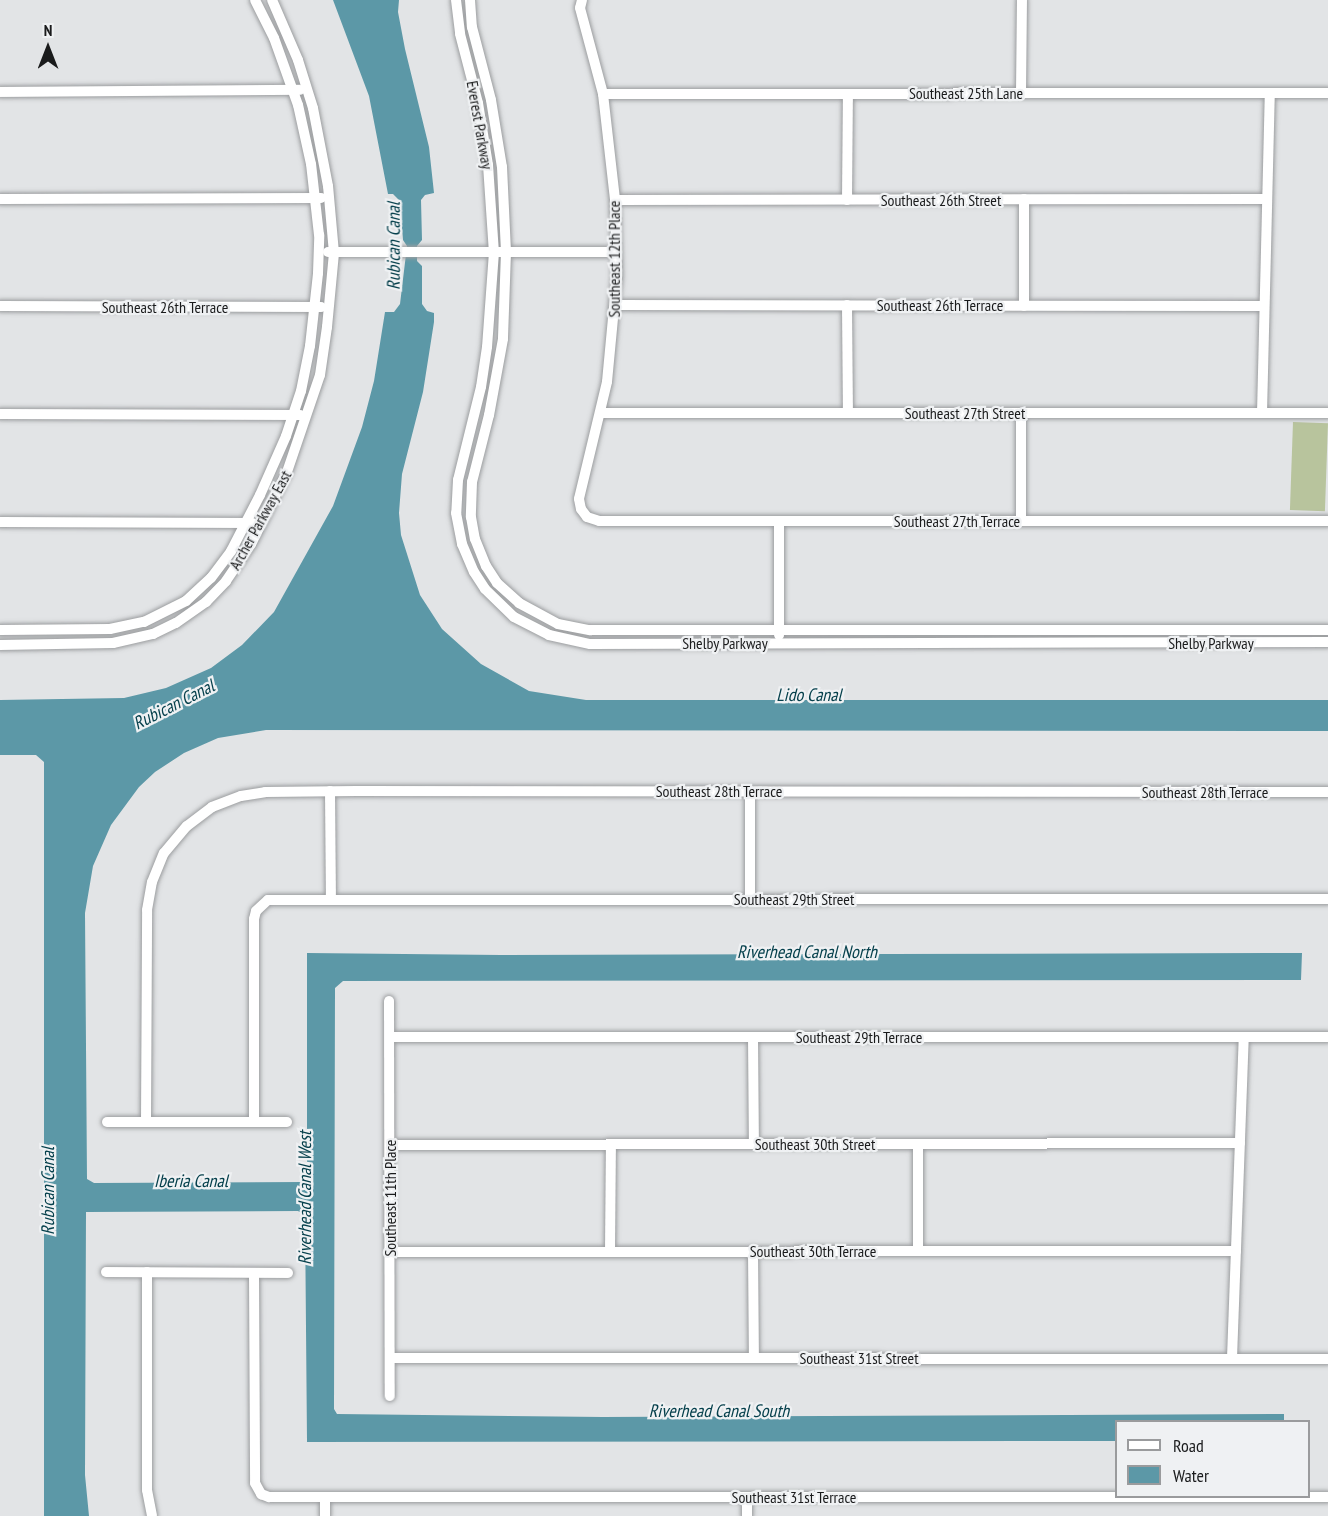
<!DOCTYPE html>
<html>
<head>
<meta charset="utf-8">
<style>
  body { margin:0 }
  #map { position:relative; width:1328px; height:1516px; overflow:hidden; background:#e2e4e6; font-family:"PT Sans Narrow",sans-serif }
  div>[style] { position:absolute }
  .green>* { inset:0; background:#b8c49d; transform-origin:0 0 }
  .water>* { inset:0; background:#5c98a7 }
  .roads { filter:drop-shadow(0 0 2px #9b9d9f) drop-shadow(0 0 2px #9b9d9f) }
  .minor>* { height:10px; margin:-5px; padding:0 5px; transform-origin:5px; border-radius:5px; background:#fff }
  span { translate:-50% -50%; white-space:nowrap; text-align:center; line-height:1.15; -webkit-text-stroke:4.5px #eff1f3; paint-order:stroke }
  .street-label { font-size:16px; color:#1a1b1c }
  .water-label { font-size:18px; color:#06404c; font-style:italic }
  .legend { position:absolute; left:1115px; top:1420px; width:195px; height:78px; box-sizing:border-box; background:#eff1f3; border:2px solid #9a9b9d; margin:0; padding:8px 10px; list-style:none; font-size:18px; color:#1a1b1c }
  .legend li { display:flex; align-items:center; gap:12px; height:30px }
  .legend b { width:30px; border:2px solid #9a9b9d }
  .north { position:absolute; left:18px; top:18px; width:60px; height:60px; -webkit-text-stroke:4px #eff1f3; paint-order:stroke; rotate:0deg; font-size:16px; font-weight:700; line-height:24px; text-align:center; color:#1a1b1c }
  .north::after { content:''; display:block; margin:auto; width:21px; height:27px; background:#1a1b1c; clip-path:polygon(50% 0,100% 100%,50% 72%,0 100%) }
</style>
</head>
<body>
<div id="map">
  <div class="green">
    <i style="left:1293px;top:422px;width:35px;height:88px;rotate:2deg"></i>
  </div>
  <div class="water">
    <i style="clip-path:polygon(333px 0,399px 0,398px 12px,405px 49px,429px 147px,434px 193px,425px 195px,421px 200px,422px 240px,417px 246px,417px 261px,422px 266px,422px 304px,427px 311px,434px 313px,434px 322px,423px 392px,402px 474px,399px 513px,401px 535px,420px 595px,442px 629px,481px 664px,529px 691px,586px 700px,1328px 700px,1328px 731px,266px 730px,218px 738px,184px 753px,155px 772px,139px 787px,111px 825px,93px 866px,85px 913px,87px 1179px,94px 1183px,304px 1182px,307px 1174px,307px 953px,501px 955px,1302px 953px,1301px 980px,343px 981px,335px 988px,334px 1409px,337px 1414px,603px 1417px,1284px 1414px,1284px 1421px,1116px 1422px,1116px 1441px,307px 1442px,305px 1215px,298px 1211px,86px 1212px,85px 1475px,89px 1516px,44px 1516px,44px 762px,36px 755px,0 755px,0 700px,124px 698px,166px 688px,211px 668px,242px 645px,274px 612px,333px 506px,362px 427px,374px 381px,385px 312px,394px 312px,400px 304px,407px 246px,403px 240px,400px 201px,393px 194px,388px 194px,369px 96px)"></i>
  </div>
  <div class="roads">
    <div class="minor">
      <i style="left:456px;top:0;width:34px;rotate:83deg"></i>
      <i style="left:460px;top:34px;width:71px;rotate:75.4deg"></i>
      <i style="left:478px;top:103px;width:63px;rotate:80.8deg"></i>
      <i style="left:488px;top:165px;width:87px;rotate:86.1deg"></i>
      <i style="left:494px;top:252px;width:95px;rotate:94.2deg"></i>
      <i style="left:487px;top:347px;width:40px;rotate:98.5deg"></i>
      <i style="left:481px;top:387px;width:96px;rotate:103.9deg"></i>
      <i style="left:458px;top:480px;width:33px;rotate:93deg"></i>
      <i style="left:456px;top:513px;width:32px;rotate:79deg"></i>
      <i style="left:462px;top:544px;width:30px;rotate:67deg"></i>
      <i style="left:474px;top:572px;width:20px;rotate:57deg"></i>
      <i style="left:485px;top:589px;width:40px;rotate:44deg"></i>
      <i style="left:514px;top:617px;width:39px;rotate:27deg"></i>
      <i style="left:549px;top:635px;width:42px;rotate:12.4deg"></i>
      <i style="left:590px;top:644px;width:738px;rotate:-0.16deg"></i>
      <i style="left:470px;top:0;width:27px;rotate:86deg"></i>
      <i style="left:472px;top:27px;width:75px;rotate:75.4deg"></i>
      <i style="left:491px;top:100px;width:68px;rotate:80.7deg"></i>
      <i style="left:502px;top:167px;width:85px;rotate:87.3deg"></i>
      <i style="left:506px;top:252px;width:87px;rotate:92deg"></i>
      <i style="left:503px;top:339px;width:77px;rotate:100.4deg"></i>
      <i style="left:489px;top:415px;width:69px;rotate:104.2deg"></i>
      <i style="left:472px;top:482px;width:35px;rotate:92deg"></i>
      <i style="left:471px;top:517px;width:22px;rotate:80deg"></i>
      <i style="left:475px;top:539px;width:29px;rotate:68deg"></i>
      <i style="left:486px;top:566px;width:20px;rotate:57deg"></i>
      <i style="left:497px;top:583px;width:30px;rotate:42deg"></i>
      <i style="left:519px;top:603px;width:44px;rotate:28.3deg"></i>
      <i style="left:558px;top:624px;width:33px;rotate:11deg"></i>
      <i style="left:590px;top:630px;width:738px"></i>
      <i style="left:582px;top:0;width:8px;rotate:104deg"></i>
      <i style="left:580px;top:8px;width:89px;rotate:75deg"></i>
      <i style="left:603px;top:94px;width:107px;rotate:83.5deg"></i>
      <i style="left:615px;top:200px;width:76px;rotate:88.5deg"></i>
      <i style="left:617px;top:276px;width:106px;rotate:95.4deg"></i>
      <i style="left:607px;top:382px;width:120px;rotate:103.5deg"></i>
      <i style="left:579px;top:499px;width:10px;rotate:79deg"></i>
      <i style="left:581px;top:509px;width:10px;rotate:53deg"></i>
      <i style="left:587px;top:517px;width:13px;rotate:18deg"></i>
      <i style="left:599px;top:521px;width:729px"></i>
      <i style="left:0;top:92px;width:300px;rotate:-0.4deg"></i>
      <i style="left:1021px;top:93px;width:93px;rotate:-89.4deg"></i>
      <i style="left:603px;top:94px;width:725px;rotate:-0.08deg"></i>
      <i style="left:0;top:199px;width:321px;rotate:-0.2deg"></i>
      <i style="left:1024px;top:199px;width:107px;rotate:90deg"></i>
      <i style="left:615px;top:200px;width:652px;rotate:-0.09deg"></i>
      <i style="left:847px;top:200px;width:106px;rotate:-89.5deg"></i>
      <i style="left:328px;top:252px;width:288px"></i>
      <i style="left:616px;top:305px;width:648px;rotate:0.09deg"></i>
      <i style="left:847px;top:305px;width:108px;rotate:89.5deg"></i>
      <i style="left:0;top:306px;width:321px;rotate:0.2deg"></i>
      <i style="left:602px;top:413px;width:726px"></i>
      <i style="left:1021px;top:413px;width:108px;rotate:90deg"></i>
      <i style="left:1262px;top:413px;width:320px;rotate:-88.6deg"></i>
      <i style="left:0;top:414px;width:300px;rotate:0.2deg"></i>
      <i style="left:779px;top:521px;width:114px;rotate:90deg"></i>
      <i style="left:0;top:522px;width:252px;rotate:0.2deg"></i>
      <i style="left:0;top:630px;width:110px;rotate:-0.5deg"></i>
      <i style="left:110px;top:629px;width:35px;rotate:-12deg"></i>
      <i style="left:144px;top:622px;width:47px;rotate:-26.6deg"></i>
      <i style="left:186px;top:601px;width:34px;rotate:-43deg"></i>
      <i style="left:211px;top:578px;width:34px;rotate:-53deg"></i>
      <i style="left:231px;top:551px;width:63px;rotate:-62.6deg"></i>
      <i style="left:260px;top:495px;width:64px;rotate:-66.2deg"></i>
      <i style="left:286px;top:436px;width:47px;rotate:-71.6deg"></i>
      <i style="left:301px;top:391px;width:46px;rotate:-78.7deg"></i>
      <i style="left:310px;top:346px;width:73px;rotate:-83.7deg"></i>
      <i style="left:318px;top:273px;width:38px;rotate:-88deg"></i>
      <i style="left:319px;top:235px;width:71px;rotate:-96.4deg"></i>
      <i style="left:311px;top:164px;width:60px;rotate:-102.4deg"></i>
      <i style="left:298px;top:105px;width:71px;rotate:-109.7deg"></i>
      <i style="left:274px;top:38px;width:42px;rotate:-116.6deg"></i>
      <i style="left:0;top:645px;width:113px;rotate:-1deg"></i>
      <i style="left:113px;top:643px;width:41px;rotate:-12.7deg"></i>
      <i style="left:153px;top:634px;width:25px;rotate:-26deg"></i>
      <i style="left:176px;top:623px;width:37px;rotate:-35deg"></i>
      <i style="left:206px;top:602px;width:29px;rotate:-46deg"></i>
      <i style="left:226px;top:581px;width:45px;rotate:-56deg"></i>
      <i style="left:251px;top:544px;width:80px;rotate:-63.4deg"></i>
      <i style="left:287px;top:472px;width:102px;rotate:-71.2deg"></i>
      <i style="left:320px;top:375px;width:49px;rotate:-81.7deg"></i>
      <i style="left:327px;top:327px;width:74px;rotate:-84.6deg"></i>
      <i style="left:334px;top:253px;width:67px;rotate:-95.1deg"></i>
      <i style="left:328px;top:186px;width:79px;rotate:-100.9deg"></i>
      <i style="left:313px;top:108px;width:50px;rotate:-107.4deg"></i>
      <i style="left:298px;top:60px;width:65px;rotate:-113.4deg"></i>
      <i style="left:330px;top:791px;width:108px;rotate:89.5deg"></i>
      <i style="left:750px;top:899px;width:108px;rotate:-90deg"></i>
      <i style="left:389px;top:1001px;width:395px;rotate:89.9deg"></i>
      <i style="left:390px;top:1037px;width:938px"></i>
      <i style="left:753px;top:1037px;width:107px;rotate:89.5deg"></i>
      <i style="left:107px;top:1122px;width:180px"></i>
      <i style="left:146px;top:1122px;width:212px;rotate:-89.7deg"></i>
      <i style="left:147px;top:910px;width:28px;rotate:-80deg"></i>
      <i style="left:152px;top:882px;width:31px;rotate:-68deg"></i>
      <i style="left:164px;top:853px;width:35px;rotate:-50deg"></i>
      <i style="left:187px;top:826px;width:31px;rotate:-37deg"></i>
      <i style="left:212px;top:807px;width:31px;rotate:-21deg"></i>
      <i style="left:241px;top:796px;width:24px;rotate:-9deg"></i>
      <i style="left:265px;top:792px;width:91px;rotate:-0.6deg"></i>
      <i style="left:356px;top:791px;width:972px;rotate:0.06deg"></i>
      <i style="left:254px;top:1122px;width:203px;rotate:-90deg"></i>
      <i style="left:254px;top:919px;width:8px;rotate:-76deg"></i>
      <i style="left:256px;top:911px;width:16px;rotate:-43deg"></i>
      <i style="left:268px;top:900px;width:1060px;rotate:-0.05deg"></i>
      <i style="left:390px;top:1145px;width:850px;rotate:-0.13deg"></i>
      <i style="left:610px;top:1251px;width:106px;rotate:-89.5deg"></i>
      <i style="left:753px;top:1251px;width:107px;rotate:89.5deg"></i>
      <i style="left:918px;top:1251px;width:106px;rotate:-90deg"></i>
      <i style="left:390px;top:1252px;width:846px;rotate:-0.07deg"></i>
      <i style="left:106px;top:1272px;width:182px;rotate:0.3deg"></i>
      <i style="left:147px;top:1272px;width:218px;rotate:90deg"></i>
      <i style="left:147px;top:1490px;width:26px;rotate:79deg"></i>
      <i style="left:254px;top:1274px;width:209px;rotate:89.7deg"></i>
      <i style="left:255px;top:1483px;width:13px;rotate:61deg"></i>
      <i style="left:261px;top:1494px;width:9px;rotate:21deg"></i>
      <i style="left:269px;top:1497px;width:1059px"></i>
      <i style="left:390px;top:1358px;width:938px;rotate:0.06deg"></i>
      <i style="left:1232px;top:1358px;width:320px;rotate:-87.9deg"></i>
      <i style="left:325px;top:1498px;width:18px;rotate:90deg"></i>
      <i style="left:747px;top:1516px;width:18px;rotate:-90deg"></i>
    </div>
  </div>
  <div class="street-label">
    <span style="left:966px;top:93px">Southeast 25th Lane</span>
    <span style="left:480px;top:125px;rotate:80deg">Everest Parkway</span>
    <span style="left:941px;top:200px">Southeast 26th Street</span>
    <span style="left:614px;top:259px;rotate:-90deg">Southeast 12th Place</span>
    <span style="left:940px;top:305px">Southeast 26th Terrace</span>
    <span style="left:165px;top:307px">Southeast 26th Terrace</span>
    <span style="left:965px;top:413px">Southeast 27th Street</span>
    <span style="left:260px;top:520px;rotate:-61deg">Archer Parkway East</span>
    <span style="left:957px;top:521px">Southeast 27th Terrace</span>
    <span style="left:725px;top:643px">Shelby Parkway</span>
    <span style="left:1211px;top:643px">Shelby Parkway</span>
    <span style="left:719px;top:791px">Southeast 28th Terrace</span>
    <span style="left:1205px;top:792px">Southeast 28th Terrace</span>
    <span style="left:794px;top:899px">Southeast 29th Street</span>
    <span style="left:859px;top:1037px">Southeast 29th Terrace</span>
    <span style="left:815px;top:1144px">Southeast 30th Street</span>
    <span style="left:390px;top:1198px;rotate:-90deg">Southeast 11th Place</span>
    <span style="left:813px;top:1251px">Southeast 30th Terrace</span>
    <span style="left:859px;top:1358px">Southeast 31st Street</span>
    <span style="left:794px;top:1497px">Southeast 31st Terrace</span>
  </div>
  <div class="water-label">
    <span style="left:394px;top:246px;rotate:-90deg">Rubican Canal</span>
    <span style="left:809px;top:695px">Lido Canal</span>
    <span style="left:174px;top:705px;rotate:-27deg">Rubican Canal</span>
    <span style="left:807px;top:952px">Riverhead Canal North</span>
    <span style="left:191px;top:1181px">Iberia Canal</span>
    <span style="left:48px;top:1191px;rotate:-90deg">Rubican Canal</span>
    <span style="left:305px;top:1198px;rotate:-90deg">Riverhead Canal West</span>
    <span style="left:719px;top:1411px">Riverhead Canal South</span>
  </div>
  <ul class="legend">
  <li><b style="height:8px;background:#fff"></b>Road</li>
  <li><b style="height:16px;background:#5c98a7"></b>Water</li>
  </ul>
  <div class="north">N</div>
</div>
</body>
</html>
